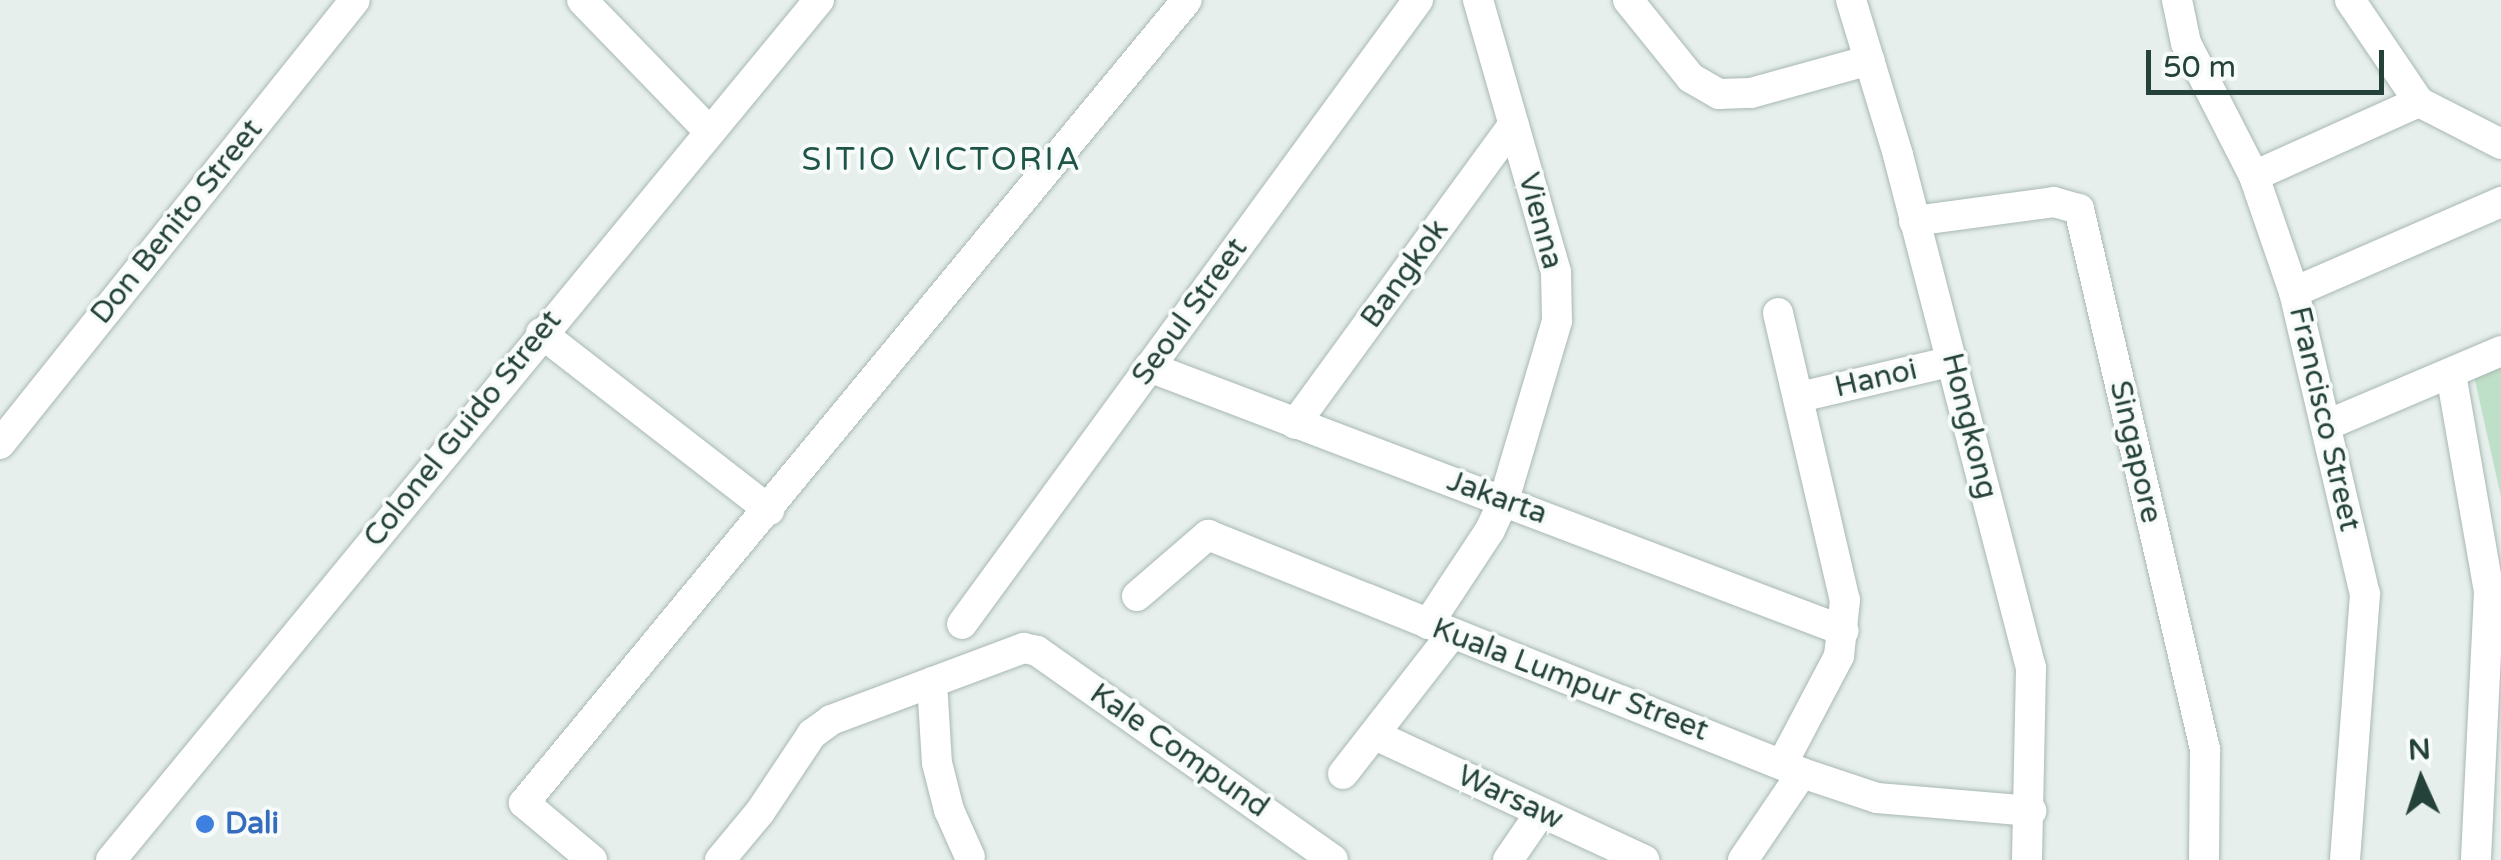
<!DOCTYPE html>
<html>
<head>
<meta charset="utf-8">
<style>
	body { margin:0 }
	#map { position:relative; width:2501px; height:860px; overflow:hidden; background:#e6efeb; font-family:"Varela Round",sans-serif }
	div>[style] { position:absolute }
	.green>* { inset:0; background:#bfe0c8 }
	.roads { filter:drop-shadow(0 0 2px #a8b8b2) drop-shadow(0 0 2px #a8b8b2) }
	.minor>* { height:30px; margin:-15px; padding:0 15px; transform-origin:15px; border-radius:15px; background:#fff }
	.dots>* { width:28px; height:28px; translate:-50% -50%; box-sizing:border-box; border:5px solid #f7fbf9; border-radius:50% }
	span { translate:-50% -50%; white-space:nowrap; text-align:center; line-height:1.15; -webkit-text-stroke:8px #f7fbf9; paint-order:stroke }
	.street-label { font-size:30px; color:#24423a }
	.shop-label { font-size:30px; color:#366cbe; font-weight:700 }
	.left { translate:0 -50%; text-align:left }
	.neighbourhood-label { font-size:32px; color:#1f5548; letter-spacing:2.5px }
	.north { position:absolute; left:2371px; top:730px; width:100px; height:100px; -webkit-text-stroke:8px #f7fbf9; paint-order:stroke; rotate:357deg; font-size:28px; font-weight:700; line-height:40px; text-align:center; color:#24423a }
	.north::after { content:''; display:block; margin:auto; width:35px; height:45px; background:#24423a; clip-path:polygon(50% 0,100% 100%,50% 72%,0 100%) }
	.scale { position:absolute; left:2146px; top:50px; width:238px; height:45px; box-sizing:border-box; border:5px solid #24423a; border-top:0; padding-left:12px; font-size:30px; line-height:35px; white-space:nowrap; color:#24423a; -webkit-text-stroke:8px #f7fbf9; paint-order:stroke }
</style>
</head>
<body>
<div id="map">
	<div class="green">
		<div style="clip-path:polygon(2501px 362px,2501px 497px,2474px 376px)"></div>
	</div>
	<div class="roads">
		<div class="minor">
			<div style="left:582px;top:0;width:181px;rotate:45.9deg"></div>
			<div style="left:1628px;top:0;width:100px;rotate:51.1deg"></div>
			<div style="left:1691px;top:78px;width:32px;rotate:30deg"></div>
			<div style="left:1719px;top:94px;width:32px;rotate:-2deg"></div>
			<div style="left:1751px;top:93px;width:123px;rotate:-15.5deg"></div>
			<div style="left:1851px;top:0;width:162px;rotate:73.1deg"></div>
			<div style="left:1898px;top:155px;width:530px;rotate:75.47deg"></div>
			<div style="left:2031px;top:668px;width:192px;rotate:91.2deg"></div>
			<div style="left:2177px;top:0;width:44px;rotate:78.2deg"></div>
			<div style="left:2186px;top:43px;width:149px;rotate:62.9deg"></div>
			<div style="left:2254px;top:176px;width:123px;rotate:71deg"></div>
			<div style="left:2294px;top:292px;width:310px;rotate:76.8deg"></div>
			<div style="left:2365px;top:594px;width:267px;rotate:94.3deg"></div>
			<div style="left:2350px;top:0;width:123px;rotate:55.9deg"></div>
			<div style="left:2419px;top:102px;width:92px;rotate:27.1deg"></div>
			<div style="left:2254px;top:176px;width:181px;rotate:-24.2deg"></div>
			<div style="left:1914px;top:221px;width:141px;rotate:-7.7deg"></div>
			<div style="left:2054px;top:202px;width:26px;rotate:16deg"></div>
			<div style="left:2079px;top:209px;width:555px;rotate:76.87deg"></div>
			<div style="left:2205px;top:749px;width:111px;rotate:90.5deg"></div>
			<div style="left:2294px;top:292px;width:226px;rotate:-23.5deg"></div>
			<div style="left:1778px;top:313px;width:295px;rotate:76.9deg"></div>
			<div style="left:1845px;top:600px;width:56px;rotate:96.1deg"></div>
			<div style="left:1839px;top:656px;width:122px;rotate:117.8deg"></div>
			<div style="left:541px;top:333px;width:289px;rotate:37.8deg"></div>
			<div style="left:1149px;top:367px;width:743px;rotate:20.8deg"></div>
			<div style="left:2451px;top:374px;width:221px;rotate:80.1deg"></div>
			<div style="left:2489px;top:592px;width:268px;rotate:92.8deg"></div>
			<div style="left:1800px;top:397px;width:157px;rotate:-13.2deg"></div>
			<div style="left:1295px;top:424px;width:371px;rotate:-53.9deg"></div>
			<div style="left:2327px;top:425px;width:189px;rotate:-23deg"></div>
			<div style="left:0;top:444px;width:568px;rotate:-51.36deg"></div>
			<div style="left:1137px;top:596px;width:94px;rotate:-40.7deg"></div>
			<div style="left:1208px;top:535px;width:640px;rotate:21.83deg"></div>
			<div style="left:1802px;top:773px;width:79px;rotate:18.4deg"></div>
			<div style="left:1877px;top:798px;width:155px;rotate:4.8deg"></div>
			<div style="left:962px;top:624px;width:773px;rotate:-53.84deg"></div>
			<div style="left:1428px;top:624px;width:113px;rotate:-56.6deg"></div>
			<div style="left:1490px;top:530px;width:33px;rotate:-65deg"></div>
			<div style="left:1504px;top:500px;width:187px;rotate:-73.5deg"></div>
			<div style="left:1557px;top:321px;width:49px;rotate:-91.2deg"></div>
			<div style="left:1556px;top:272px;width:283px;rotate:-106deg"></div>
			<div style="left:932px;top:682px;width:81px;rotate:86.5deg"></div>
			<div style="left:937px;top:763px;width:49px;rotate:75.7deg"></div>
			<div style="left:949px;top:810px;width:51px;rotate:65.9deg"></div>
			<div style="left:1375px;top:735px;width:297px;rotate:24.9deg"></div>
			<div style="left:1343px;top:774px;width:177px;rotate:-52.1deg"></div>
			<div style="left:111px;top:860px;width:1114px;rotate:-50.54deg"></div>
			<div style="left:592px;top:860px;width:89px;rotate:-140deg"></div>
			<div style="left:524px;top:803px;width:1041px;rotate:-50.46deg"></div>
			<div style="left:720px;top:860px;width:62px;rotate:-50.2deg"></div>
			<div style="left:760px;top:812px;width:94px;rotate:-56.3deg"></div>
			<div style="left:812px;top:734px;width:24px;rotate:-36deg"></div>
			<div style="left:831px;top:720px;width:206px;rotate:-20.5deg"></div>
			<div style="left:1024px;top:648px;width:13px;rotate:13deg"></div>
			<div style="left:1037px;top:651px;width:362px;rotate:35.2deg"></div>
			<div style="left:1508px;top:860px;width:58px;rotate:-55.5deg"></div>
			<div style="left:1743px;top:860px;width:105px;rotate:-55.9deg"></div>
		</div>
	</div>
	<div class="dots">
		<div style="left:205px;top:824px;background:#3f7fe0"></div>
	</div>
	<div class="street-label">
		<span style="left:1540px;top:221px;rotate:75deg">Vienna</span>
		<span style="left:177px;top:222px;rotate:-51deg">Don Benito Street</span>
		<span style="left:1405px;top:274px;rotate:-54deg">Bangkok</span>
		<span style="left:1190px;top:312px;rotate:-54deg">Seoul Street</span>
		<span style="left:1876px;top:379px;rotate:-13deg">Hanoi</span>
		<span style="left:2324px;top:419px;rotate:77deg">Francisco Street</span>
		<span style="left:1969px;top:426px;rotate:76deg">Hongkong</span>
		<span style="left:463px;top:429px;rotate:-51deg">Colonel Guido Street</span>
		<span style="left:2135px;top:452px;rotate:77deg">Singapore</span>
		<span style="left:1497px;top:498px;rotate:20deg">Jakarta</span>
		<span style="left:1570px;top:680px;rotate:21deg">Kuala Lumpur Street</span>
		<span style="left:1179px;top:751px;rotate:35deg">Kale Compund</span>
		<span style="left:1510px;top:798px;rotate:25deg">Warsaw</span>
	</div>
	<div class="shop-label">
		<span class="left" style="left:225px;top:824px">Dali</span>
	</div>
	<div class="neighbourhood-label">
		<span style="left:942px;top:160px">SITIO VICTORIA</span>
	</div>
	<div class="north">N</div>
	<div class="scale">50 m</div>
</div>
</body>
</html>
